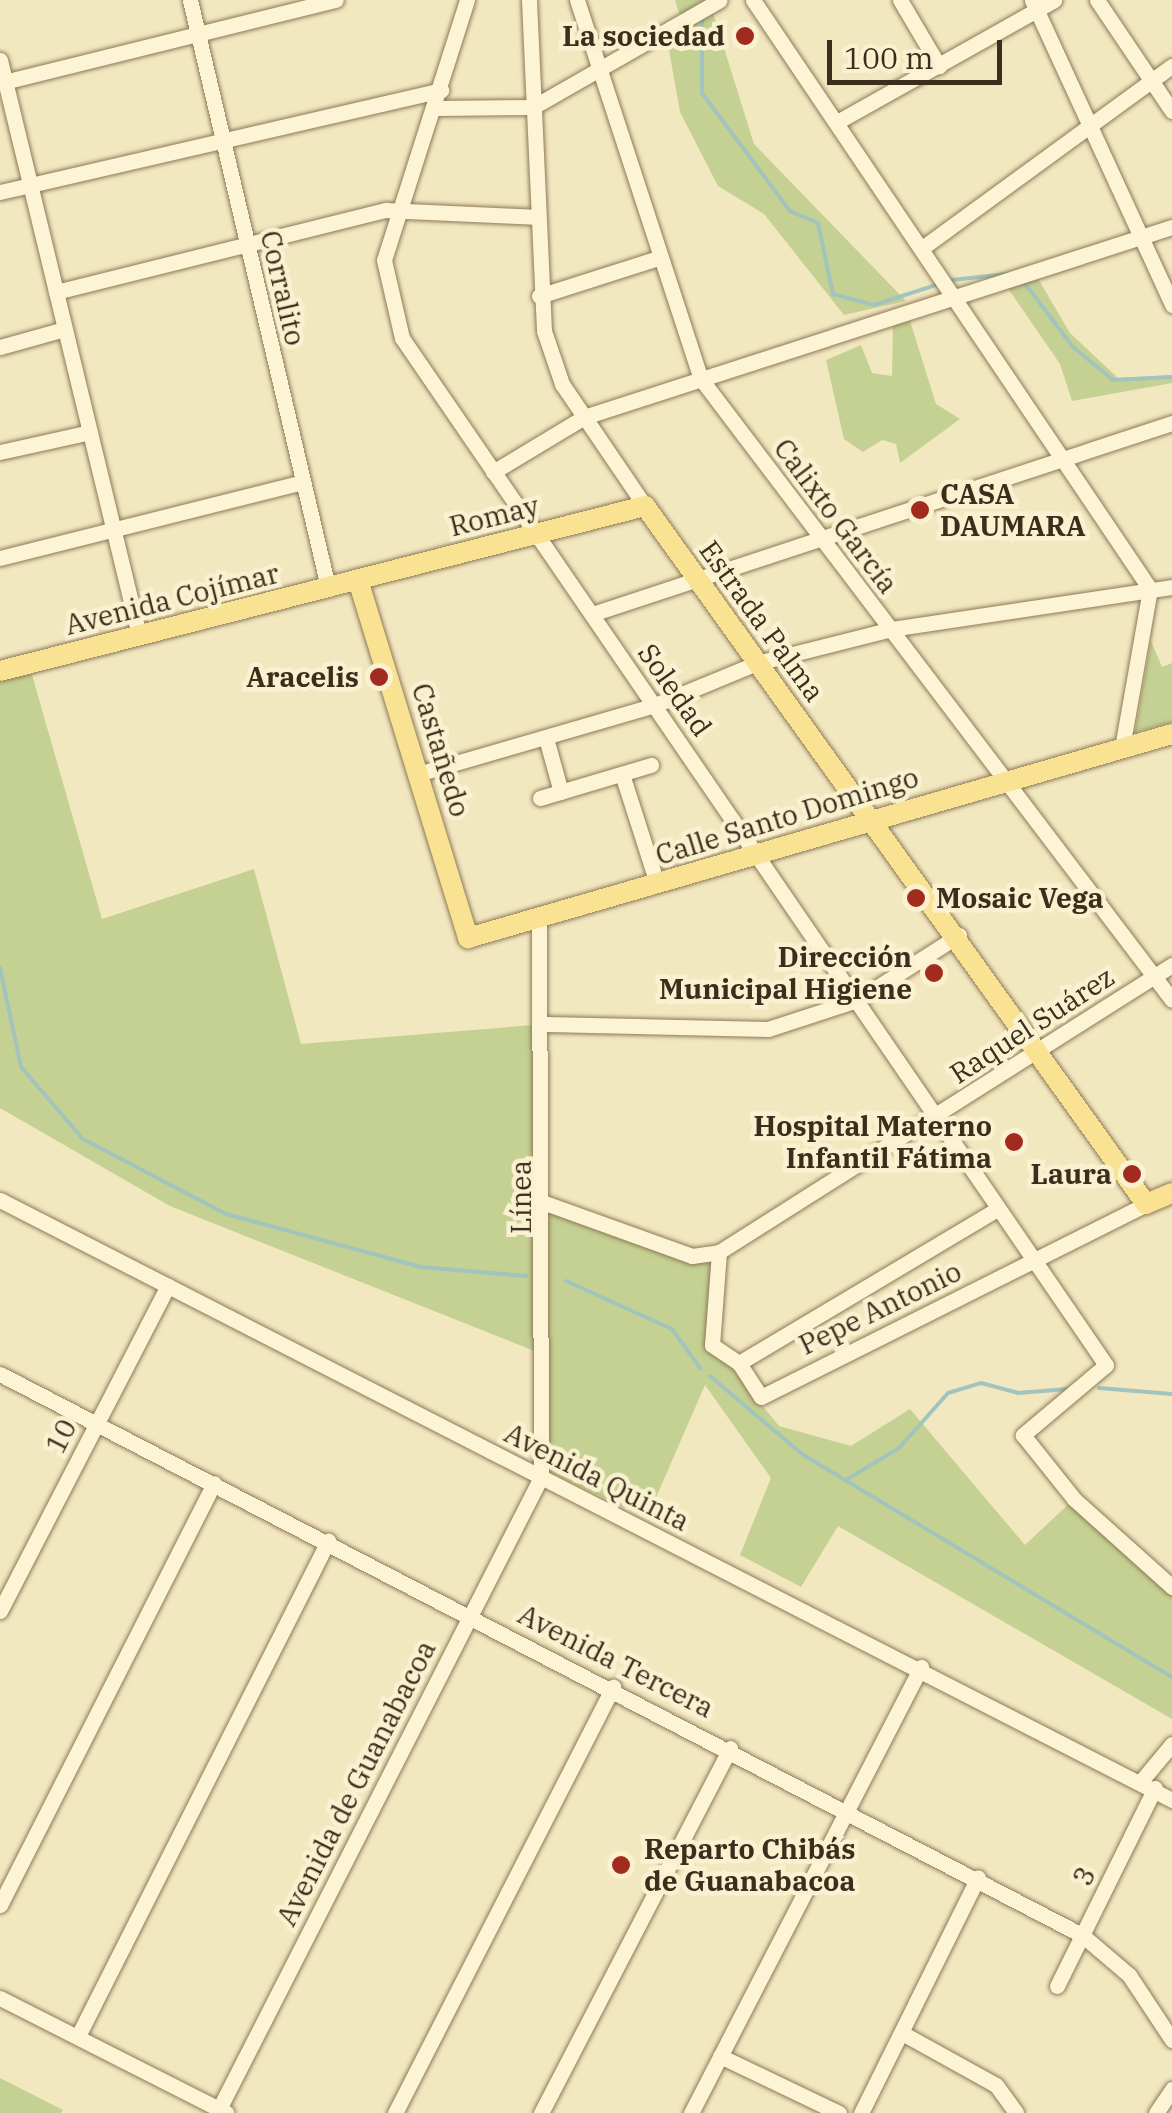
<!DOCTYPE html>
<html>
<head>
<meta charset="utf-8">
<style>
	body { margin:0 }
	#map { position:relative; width:1172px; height:2113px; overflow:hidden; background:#f2e8c0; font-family:"IBM Plex Serif",serif }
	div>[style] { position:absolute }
	.green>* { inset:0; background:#c4d192 }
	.stream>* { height:4px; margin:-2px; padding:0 2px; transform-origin:2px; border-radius:2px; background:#a3c4bd }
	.roads { filter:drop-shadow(0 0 2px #8d7956) drop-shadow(0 0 2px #8d7956) }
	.minor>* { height:15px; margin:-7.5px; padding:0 7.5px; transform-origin:7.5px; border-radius:7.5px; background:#fcf4d4 }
	.major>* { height:20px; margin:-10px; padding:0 10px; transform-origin:10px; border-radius:10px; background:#f9e393 }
	.dots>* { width:28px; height:28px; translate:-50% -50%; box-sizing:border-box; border:5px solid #f9f1d0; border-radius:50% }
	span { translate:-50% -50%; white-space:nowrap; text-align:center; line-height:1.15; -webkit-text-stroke:9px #f9f1d0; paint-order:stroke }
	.poi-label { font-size:28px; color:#3b2e1c; font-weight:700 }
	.right { translate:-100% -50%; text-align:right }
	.left { translate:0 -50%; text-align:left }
	.street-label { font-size:28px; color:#3b2e1c }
	.scale { position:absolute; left:827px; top:40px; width:175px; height:45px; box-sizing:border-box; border:5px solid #3b2e1c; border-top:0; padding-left:12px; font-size:30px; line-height:35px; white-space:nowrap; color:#3b2e1c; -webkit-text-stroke:8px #f9f1d0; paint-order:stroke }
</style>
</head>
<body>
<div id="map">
	<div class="green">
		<div style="clip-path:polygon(675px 0,709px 0,754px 144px,906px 301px,844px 315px,764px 214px,718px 186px,680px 112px,669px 50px,683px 25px)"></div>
		<div style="clip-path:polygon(1037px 277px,1070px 333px,1118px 378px,1172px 375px,1172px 383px,1072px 401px,1060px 364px,1007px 287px)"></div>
		<div style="clip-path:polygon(910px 321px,936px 404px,960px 419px,900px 463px,896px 444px,882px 440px,863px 452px,844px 439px,826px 360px,861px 345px,872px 373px,892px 376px,893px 325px)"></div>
		<div style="clip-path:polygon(1151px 641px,1162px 667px,1172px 663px,1172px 722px,1135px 732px)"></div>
		<div style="clip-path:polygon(30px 668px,102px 919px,254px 869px,301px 1044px,546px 1024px,545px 1203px,691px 1261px,719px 1252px,712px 1344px,779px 1426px,851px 1446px,910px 1409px,1025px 1545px,1074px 1499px,1172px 1587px,1172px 1719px,838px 1526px,801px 1587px,740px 1555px,771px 1478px,705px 1385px,647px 1518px,547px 1471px,547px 1356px,170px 1206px,0 1108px,0 676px)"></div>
		<div style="clip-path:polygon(0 2078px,63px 2110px,61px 2113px,0 2113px)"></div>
	</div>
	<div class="stream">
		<div style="left:702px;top:15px;width:78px;rotate:90deg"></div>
		<div style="left:702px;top:93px;width:147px;rotate:53.3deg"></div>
		<div style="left:790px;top:211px;width:30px;rotate:23deg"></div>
		<div style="left:818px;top:223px;width:73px;rotate:78.1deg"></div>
		<div style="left:833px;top:294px;width:42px;rotate:15deg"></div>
		<div style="left:874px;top:305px;width:68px;rotate:-17.9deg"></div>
		<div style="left:952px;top:280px;width:55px;rotate:-6.2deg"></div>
		<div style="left:1024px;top:282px;width:81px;rotate:53deg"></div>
		<div style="left:1073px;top:347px;width:52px;rotate:39.5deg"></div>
		<div style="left:1113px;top:380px;width:59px;rotate:-2.9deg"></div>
		<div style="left:0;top:968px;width:101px;rotate:78deg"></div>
		<div style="left:21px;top:1067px;width:95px;rotate:49.3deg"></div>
		<div style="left:83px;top:1139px;width:161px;rotate:27.7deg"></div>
		<div style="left:226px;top:1214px;width:202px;rotate:15.2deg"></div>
		<div style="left:421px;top:1267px;width:106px;rotate:4.9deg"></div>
		<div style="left:566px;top:1281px;width:116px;rotate:24.4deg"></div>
		<div style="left:672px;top:1329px;width:49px;rotate:54.1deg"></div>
		<div style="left:710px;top:1376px;width:121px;rotate:40.3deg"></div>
		<div style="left:802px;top:1454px;width:432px;rotate:31.1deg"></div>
		<div style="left:1099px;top:1388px;width:73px;rotate:4.7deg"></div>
		<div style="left:846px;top:1480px;width:62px;rotate:-31.1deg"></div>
		<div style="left:899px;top:1448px;width:74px;rotate:-48.3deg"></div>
		<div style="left:948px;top:1393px;width:34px;rotate:-17deg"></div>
		<div style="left:981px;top:1383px;width:38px;rotate:15deg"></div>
		<div style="left:1018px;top:1393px;width:49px;rotate:-4.7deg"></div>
	</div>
	<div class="roads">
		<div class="minor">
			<div style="left:190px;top:0;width:603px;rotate:76.77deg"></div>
			<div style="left:467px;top:0;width:273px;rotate:107.7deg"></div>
			<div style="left:384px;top:260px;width:80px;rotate:77deg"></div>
			<div style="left:402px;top:338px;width:1245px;rotate:55.57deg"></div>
			<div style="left:1106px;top:1365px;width:109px;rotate:139.9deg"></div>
			<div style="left:1023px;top:1435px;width:82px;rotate:51.4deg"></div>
			<div style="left:1074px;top:1499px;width:132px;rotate:41.9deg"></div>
			<div style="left:529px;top:0;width:331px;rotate:87.4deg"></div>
			<div style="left:544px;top:331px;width:56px;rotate:71.2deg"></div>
			<div style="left:562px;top:384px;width:148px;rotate:55.8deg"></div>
			<div style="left:577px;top:0;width:399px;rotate:71.9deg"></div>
			<div style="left:701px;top:379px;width:779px;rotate:52.82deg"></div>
			<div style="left:753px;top:0;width:710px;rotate:56.02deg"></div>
			<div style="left:1150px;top:589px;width:160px;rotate:100deg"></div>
			<div style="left:900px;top:0;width:77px;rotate:59.4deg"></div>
			<div style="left:1032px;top:0;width:336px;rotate:65.3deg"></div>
			<div style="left:1097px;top:0;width:134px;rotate:56deg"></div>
			<div style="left:0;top:60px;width:592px;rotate:76.41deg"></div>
			<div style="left:0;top:83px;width:346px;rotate:-13.9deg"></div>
			<div style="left:437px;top:108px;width:96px;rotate:-0.6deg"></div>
			<div style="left:533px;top:107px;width:215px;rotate:-29.8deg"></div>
			<div style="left:837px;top:122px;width:249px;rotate:-29.3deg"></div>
			<div style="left:0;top:192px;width:453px;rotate:-13deg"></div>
			<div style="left:922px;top:248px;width:309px;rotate:-36.1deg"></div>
			<div style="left:56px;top:292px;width:340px;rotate:-14deg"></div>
			<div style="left:386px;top:210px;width:152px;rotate:2.6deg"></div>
			<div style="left:539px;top:296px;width:128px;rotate:-17.7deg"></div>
			<div style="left:0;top:347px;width:67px;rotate:-15.5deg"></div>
			<div style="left:0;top:452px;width:92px;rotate:-12.5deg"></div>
			<div style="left:493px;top:472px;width:106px;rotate:-31.1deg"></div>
			<div style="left:584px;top:417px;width:618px;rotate:-17.91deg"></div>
			<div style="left:0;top:558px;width:312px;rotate:-14.1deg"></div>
			<div style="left:592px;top:614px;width:611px;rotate:-18.23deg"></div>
			<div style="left:546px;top:738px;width:56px;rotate:74.5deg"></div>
			<div style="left:421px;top:773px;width:244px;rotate:-16.2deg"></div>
			<div style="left:655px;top:705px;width:110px;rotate:-22.4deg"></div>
			<div style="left:757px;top:663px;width:138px;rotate:-14.2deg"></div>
			<div style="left:891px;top:629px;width:284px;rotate:-8.5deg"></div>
			<div style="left:622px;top:774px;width:115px;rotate:72.3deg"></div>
			<div style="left:540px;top:798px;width:116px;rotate:-16.6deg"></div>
			<div style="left:546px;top:1024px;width:222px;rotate:1.3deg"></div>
			<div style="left:768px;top:1029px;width:94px;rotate:-18deg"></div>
			<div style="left:857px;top:1000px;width:121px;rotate:-32.5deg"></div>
			<div style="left:0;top:1200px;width:1317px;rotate:27.11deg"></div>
			<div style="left:545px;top:1203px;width:156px;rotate:19.8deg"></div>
			<div style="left:692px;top:1256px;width:27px;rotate:-8deg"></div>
			<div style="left:719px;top:1252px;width:536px;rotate:-32.36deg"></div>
			<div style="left:719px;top:1252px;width:93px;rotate:94.3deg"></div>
			<div style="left:712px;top:1345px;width:32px;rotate:34deg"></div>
			<div style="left:739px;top:1363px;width:40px;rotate:57.1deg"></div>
			<div style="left:761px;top:1397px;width:431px;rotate:-26.6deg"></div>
			<div style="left:739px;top:1363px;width:300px;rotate:-30.8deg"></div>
			<div style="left:0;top:1374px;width:1219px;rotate:27.41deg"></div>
			<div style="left:1082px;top:1935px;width:62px;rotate:40.4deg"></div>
			<div style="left:1129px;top:1975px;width:78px;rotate:56.5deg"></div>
			<div style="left:0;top:1611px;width:366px;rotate:-62.7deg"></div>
			<div style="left:1142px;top:1780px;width:47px;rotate:-50.2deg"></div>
			<div style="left:0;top:1905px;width:473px;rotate:-63.1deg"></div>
			<div style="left:1057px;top:1986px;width:221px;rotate:-63.7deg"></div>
			<div style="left:0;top:1998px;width:254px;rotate:26.9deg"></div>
			<div style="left:902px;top:2033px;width:107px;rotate:29deg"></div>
			<div style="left:996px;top:2085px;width:34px;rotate:54deg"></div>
			<div style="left:78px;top:2036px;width:555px;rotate:-63.2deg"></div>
			<div style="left:720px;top:2056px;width:132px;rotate:25.6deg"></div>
			<div style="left:217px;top:2113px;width:714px;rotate:-63deg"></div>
			<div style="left:541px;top:1477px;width:559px;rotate:-90.2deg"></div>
			<div style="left:395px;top:2113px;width:479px;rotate:-62.9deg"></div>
			<div style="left:541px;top:2113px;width:411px;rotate:-62.6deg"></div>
			<div style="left:691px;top:2113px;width:502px;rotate:-62.72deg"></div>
			<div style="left:861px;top:2113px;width:263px;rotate:-63.6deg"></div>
			<div style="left:1156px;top:2113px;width:29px;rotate:-56deg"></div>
		</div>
		<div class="major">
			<div style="left:358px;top:580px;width:375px;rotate:72.9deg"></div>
			<div style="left:468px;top:938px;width:733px;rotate:-16.16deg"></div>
			<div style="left:0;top:671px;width:666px;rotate:-14.35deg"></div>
			<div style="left:645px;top:506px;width:859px;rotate:54.33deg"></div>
			<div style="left:1146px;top:1204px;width:28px;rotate:-23deg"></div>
		</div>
	</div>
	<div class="dots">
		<div style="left:745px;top:36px;background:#a22b20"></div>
		<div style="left:920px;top:510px;background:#a22b20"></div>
		<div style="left:379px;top:677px;background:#a22b20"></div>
		<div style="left:916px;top:898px;background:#a22b20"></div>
		<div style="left:934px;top:973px;background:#a22b20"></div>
		<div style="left:1014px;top:1142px;background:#a22b20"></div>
		<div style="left:1132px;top:1174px;background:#a22b20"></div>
		<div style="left:621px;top:1865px;background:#a22b20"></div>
	</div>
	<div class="poi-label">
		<span class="right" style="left:725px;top:36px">La sociedad</span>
		<span class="left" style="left:940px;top:510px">CASA<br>DAUMARA</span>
		<span class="right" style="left:359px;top:677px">Aracelis</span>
		<span class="left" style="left:936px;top:898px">Mosaic Vega</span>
		<span class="right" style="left:912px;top:973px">Dirección<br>Municipal Higiene</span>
		<span class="right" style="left:992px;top:1142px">Hospital Materno<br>Infantil Fátima</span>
		<span class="right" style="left:1112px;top:1174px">Laura</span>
		<span class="left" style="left:644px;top:1865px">Reparto Chibás<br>de Guanabacoa</span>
	</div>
	<div class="street-label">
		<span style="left:283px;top:288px;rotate:77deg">Corralito</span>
		<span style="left:494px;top:516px;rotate:-14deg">Romay</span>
		<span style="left:836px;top:516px;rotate:53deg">Calixto García</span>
		<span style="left:172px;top:599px;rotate:-14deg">Avenida Cojímar</span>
		<span style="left:762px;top:621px;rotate:54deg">Estrada Palma</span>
		<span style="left:675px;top:690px;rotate:55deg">Soledad</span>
		<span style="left:441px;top:750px;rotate:73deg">Castañedo</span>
		<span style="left:787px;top:816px;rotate:-17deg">Calle Santo Domingo</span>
		<span style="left:1032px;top:1025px;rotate:-33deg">Raquel Suárez</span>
		<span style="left:521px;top:1197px;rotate:-90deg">Línea</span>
		<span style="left:880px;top:1308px;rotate:-26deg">Pepe Antonio</span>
		<span style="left:61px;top:1436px;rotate:-63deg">10</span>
		<span style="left:597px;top:1477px;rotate:27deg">Avenida Quinta</span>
		<span style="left:616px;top:1661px;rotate:27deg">Avenida Tercera</span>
		<span style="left:356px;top:1783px;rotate:-63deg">Avenida de Guanabacoa</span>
		<span style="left:1084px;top:1876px;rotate:-63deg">3</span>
	</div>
	<div class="scale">100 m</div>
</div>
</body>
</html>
